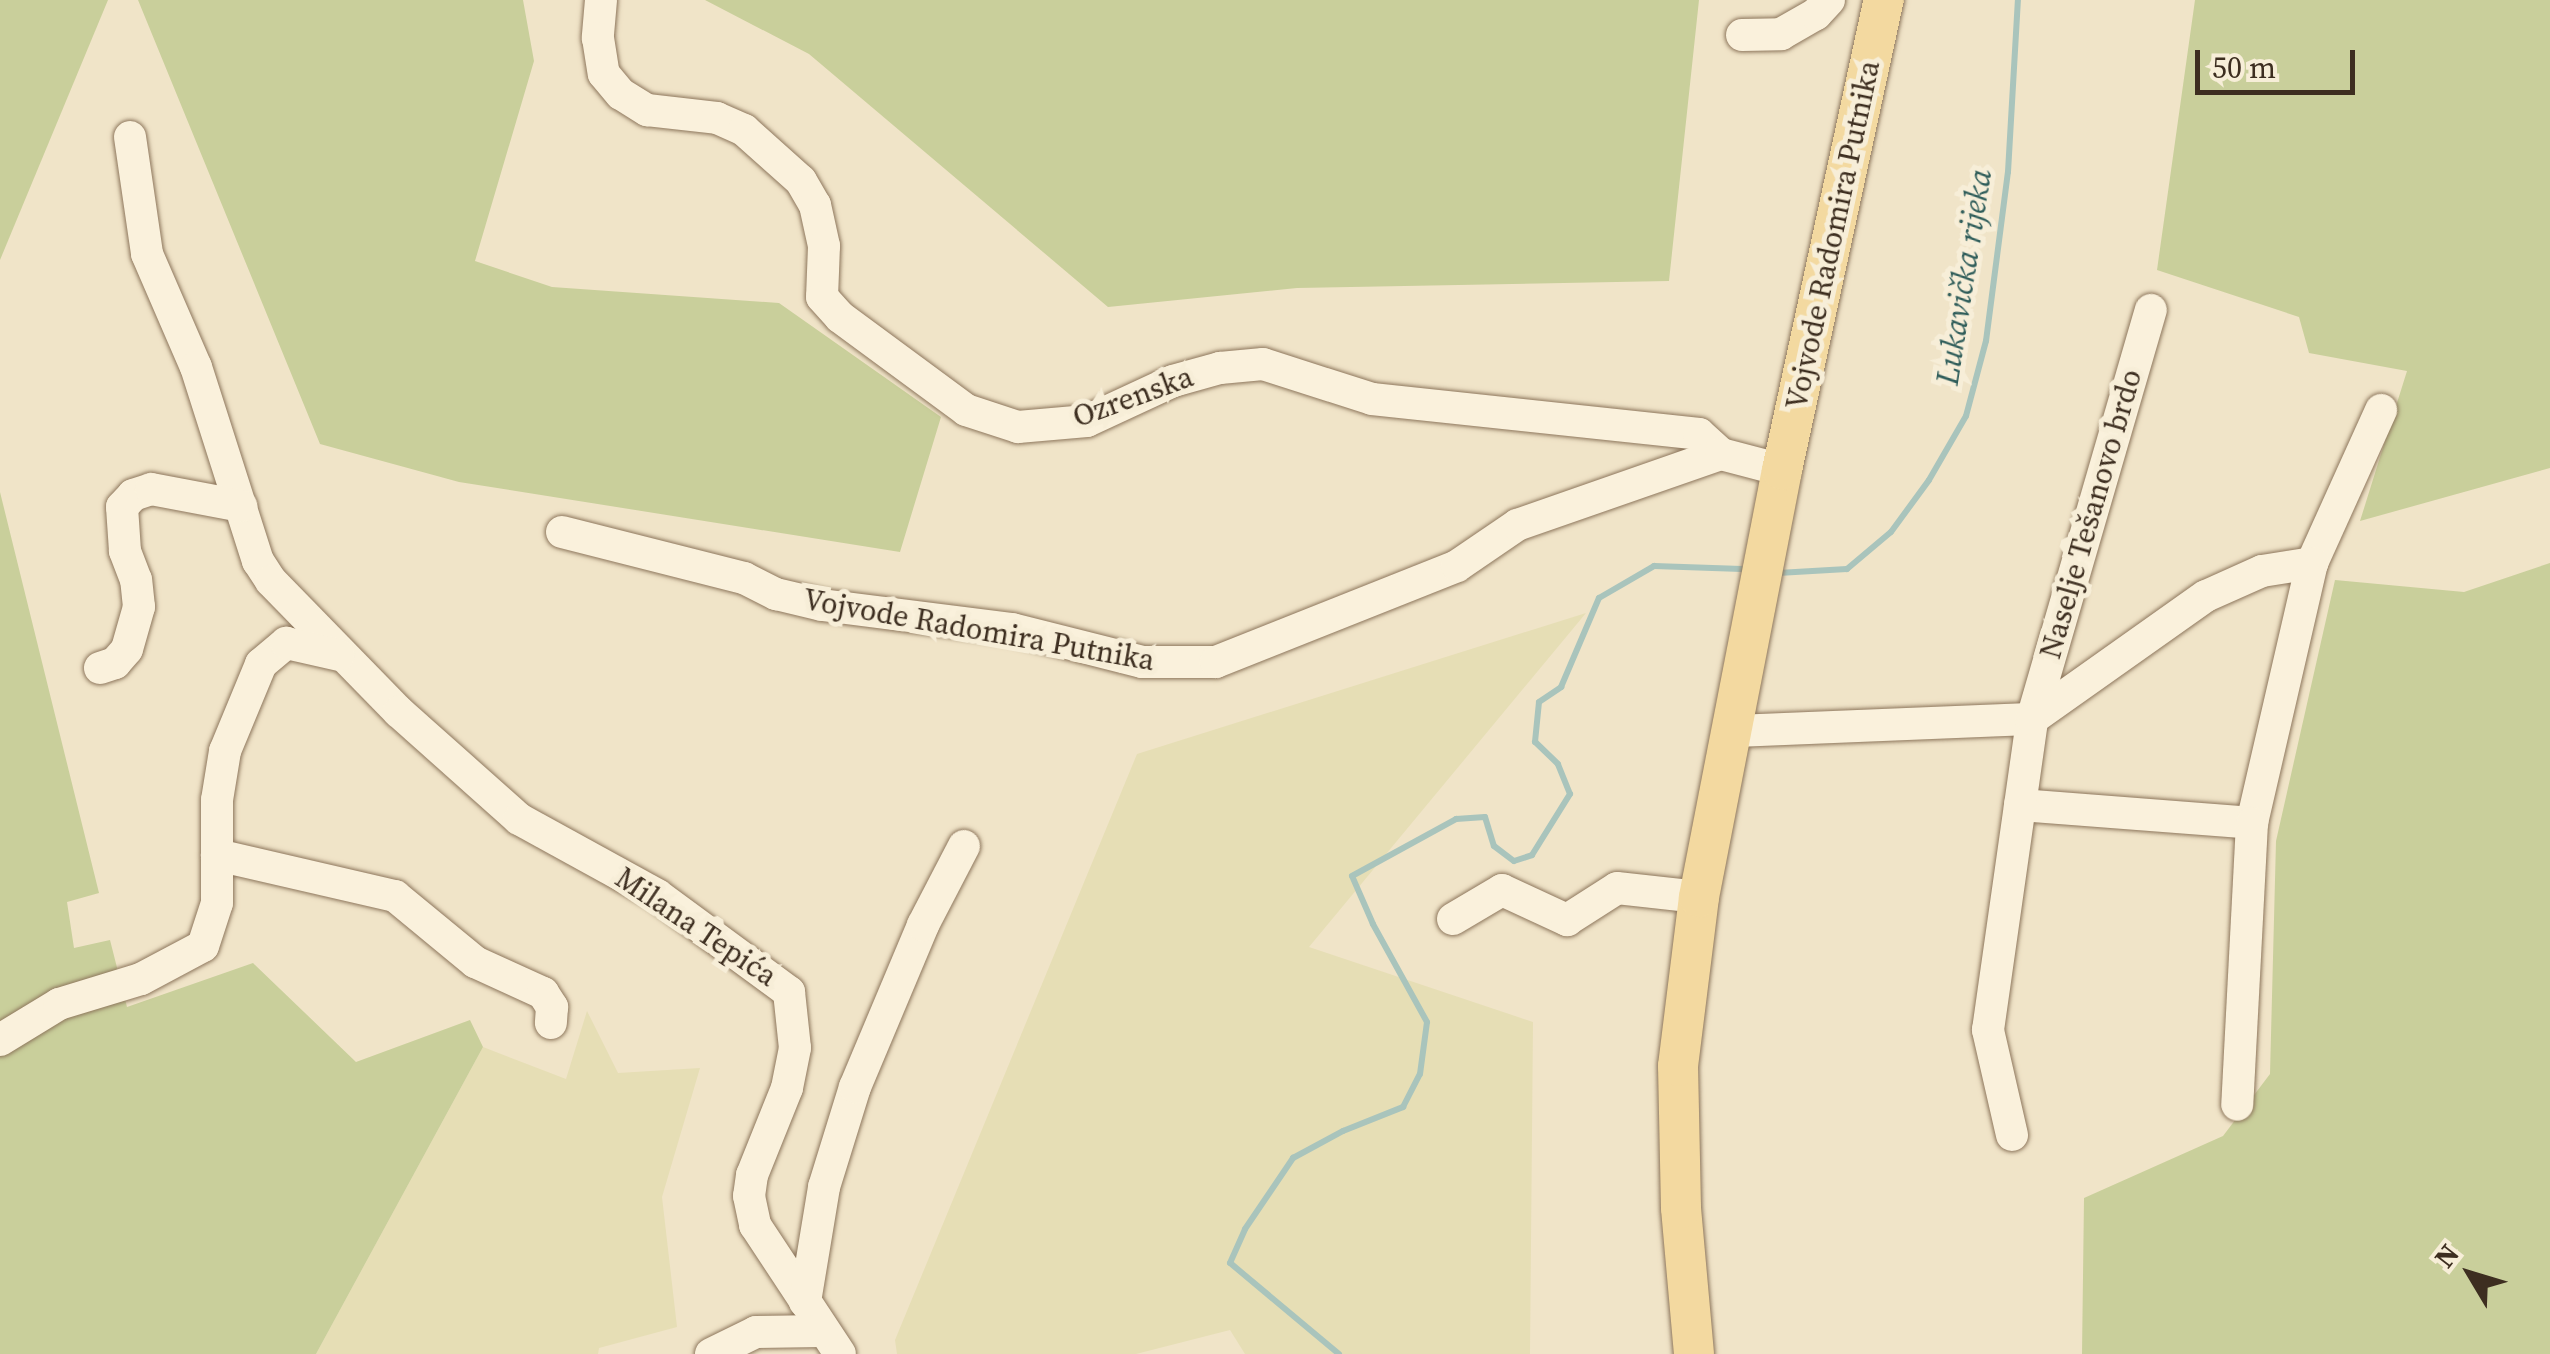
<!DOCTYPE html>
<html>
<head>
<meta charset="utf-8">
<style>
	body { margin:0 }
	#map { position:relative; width:2550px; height:1354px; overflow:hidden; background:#f0e4c8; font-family:"Source Serif 4",serif }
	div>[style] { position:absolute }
	.farmland>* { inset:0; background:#e6deb5 }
	.green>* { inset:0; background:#c9cf9b }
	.stream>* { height:6px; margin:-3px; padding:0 3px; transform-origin:3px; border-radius:3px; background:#a9c4bc }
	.roads { filter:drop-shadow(0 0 2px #8d765c) drop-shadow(0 0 2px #8d765c) }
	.minor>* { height:32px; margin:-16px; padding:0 16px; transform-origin:16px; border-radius:16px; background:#faf1dc }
	.major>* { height:40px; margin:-20px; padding:0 20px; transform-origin:20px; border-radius:20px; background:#f3d9a0 }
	span { translate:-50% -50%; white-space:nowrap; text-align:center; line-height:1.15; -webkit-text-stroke:10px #f7eed8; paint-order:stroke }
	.street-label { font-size:30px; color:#3d2e20 }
	.water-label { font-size:32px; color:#2f5d5a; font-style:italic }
	.north { position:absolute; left:2420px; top:1224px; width:100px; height:100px; -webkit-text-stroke:8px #f7eed8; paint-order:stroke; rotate:308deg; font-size:28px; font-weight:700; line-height:40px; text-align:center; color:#3d2e20 }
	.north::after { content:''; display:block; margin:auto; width:35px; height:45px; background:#3d2e20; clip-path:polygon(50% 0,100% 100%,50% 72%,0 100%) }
	.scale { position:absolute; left:2195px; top:50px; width:160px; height:45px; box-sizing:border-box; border:5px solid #3d2e20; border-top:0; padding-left:12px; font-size:30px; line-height:35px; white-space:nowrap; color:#3d2e20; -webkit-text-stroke:8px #f7eed8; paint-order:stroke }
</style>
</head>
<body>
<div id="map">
	<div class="farmland">
		<div style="clip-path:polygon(1586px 613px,1309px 947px,1533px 1022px,1530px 1354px,1245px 1354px,1230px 1330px,1136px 1354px,897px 1354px,895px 1340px,1137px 754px)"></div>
		<div style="clip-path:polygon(587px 1011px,618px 1073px,700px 1068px,662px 1197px,677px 1327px,599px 1348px,598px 1354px,316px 1354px,483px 1047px,566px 1079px)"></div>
	</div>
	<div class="green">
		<div style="clip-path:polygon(0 0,108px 0,0 260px)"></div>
		<div style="clip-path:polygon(138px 0,523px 0,534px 61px,475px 261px,552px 287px,779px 303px,941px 417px,900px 552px,459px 482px,320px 444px)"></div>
		<div style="clip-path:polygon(705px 0,1699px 0,1669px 281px,1297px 288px,1108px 307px,809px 54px)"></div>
		<div style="clip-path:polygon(2195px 0,2550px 0,2550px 468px,2360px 521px,2407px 371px,2309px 353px,2299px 317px,2157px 270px)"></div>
		<div style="clip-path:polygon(0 492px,99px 893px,67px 902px,74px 948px,110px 940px,127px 1007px,253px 963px,356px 1062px,470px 1020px,483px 1047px,316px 1354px,0 1354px)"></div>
		<div style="clip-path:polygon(2550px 563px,2550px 1354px,2082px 1354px,2084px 1198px,2223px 1136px,2270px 1074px,2276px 841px,2335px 580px,2464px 592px)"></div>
	</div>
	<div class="stream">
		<div style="left:1778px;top:573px;width:69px;rotate:-3.3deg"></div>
		<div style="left:1847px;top:569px;width:57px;rotate:-40.1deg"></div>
		<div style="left:1891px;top:532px;width:64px;rotate:-53.8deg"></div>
		<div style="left:1929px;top:480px;width:74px;rotate:-60deg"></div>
		<div style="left:1966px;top:416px;width:78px;rotate:-75.1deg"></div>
		<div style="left:1986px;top:341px;width:170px;rotate:-82.6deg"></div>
		<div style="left:2008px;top:172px;width:172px;rotate:-86.7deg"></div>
		<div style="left:1339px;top:1354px;width:142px;rotate:-140.1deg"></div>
		<div style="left:1230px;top:1263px;width:37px;rotate:-66deg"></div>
		<div style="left:1245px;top:1229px;width:86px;rotate:-55.9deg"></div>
		<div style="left:1293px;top:1158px;width:57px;rotate:-28.4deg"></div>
		<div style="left:1343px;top:1131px;width:65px;rotate:-21.8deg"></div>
		<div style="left:1403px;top:1107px;width:37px;rotate:-63deg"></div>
		<div style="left:1420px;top:1074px;width:52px;rotate:-82.3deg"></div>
		<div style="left:1427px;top:1022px;width:112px;rotate:-118.9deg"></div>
		<div style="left:1373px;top:924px;width:52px;rotate:-113.6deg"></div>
		<div style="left:1352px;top:876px;width:119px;rotate:-28.7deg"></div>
		<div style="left:1456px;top:819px;width:29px;rotate:-4deg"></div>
		<div style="left:1485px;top:817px;width:30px;rotate:73deg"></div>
		<div style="left:1494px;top:846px;width:25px;rotate:37deg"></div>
		<div style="left:1514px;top:861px;width:19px;rotate:-18deg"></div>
		<div style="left:1532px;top:855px;width:72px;rotate:-58.1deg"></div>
		<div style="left:1570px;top:794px;width:32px;rotate:-112deg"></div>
		<div style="left:1558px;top:764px;width:32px;rotate:-136deg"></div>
		<div style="left:1535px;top:742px;width:40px;rotate:-84.3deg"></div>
		<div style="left:1539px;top:702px;width:27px;rotate:-34deg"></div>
		<div style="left:1561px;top:687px;width:97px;rotate:-66.9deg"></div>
		<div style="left:1599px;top:598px;width:64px;rotate:-30.2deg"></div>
		<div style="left:1654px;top:566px;width:88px;rotate:2deg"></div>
	</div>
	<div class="roads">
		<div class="minor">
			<div style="left:601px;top:0;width:38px;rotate:95deg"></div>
			<div style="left:598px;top:38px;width:36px;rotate:81deg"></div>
			<div style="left:604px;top:74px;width:26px;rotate:50deg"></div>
			<div style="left:621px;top:94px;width:31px;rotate:32deg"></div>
			<div style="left:647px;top:110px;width:70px;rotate:6.5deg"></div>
			<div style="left:717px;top:118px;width:30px;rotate:24deg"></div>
			<div style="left:744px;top:130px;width:76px;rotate:41.8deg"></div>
			<div style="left:801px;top:181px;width:28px;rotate:60deg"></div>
			<div style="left:815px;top:205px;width:42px;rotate:77.6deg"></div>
			<div style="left:824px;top:246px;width:51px;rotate:92.2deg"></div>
			<div style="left:822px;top:297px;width:27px;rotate:48deg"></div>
			<div style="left:840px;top:317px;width:157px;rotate:36.4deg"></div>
			<div style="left:966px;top:410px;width:55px;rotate:18.1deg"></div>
			<div style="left:1018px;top:427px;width:69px;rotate:-5deg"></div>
			<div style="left:1087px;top:421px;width:95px;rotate:-24.9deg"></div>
			<div style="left:1173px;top:381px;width:49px;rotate:-15.5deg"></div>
			<div style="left:1220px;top:368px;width:43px;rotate:-5.3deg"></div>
			<div style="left:1263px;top:364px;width:114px;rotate:17.8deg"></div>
			<div style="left:1372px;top:399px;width:329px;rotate:6.1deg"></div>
			<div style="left:1699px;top:434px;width:30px;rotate:42deg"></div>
			<div style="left:1742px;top:35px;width:39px;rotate:-1deg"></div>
			<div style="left:1781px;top:34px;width:40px;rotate:-29.7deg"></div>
			<div style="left:1816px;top:14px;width:19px;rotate:-47deg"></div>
			<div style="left:130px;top:137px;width:118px;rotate:81.7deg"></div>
			<div style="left:147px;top:254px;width:123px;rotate:66.6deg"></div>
			<div style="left:196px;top:367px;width:204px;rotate:72.3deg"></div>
			<div style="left:258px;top:561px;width:24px;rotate:57deg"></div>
			<div style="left:271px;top:581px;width:183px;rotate:45.7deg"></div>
			<div style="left:399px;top:712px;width:161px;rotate:41.7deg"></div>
			<div style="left:519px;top:819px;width:158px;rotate:28.8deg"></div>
			<div style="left:657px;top:895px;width:164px;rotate:36.3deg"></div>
			<div style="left:789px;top:992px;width:56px;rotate:83.9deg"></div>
			<div style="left:795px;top:1048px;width:41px;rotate:101.3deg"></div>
			<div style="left:787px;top:1088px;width:94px;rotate:111.9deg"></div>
			<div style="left:752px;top:1175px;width:21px;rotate:98deg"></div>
			<div style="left:749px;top:1196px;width:30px;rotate:78deg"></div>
			<div style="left:755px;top:1225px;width:154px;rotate:56.6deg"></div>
			<div style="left:562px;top:532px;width:188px;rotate:14.2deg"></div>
			<div style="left:744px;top:578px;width:36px;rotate:27deg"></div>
			<div style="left:776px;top:594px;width:47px;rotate:13.4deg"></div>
			<div style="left:822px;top:605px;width:192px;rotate:7.2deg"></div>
			<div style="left:1012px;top:629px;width:134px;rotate:14.2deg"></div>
			<div style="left:1142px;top:662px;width:74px"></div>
			<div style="left:1216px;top:662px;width:259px;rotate:-21.7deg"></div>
			<div style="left:1457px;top:566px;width:73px;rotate:-34.3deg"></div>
			<div style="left:1517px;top:525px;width:216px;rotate:-19.2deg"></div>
			<div style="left:1721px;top:454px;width:63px;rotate:14.7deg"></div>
			<div style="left:2312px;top:563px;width:168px;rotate:-65.7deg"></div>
			<div style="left:100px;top:668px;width:16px;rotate:-18deg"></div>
			<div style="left:115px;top:663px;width:18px;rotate:-49deg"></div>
			<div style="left:127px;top:649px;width:44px;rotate:-74.1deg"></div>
			<div style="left:139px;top:607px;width:27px;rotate:-96deg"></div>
			<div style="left:136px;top:580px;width:31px;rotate:-111deg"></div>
			<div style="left:125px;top:551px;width:44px;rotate:-93.9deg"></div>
			<div style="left:122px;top:507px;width:16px;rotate:-47deg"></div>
			<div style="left:133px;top:495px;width:19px;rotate:-18deg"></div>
			<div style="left:151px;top:489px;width:92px;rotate:10.7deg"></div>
			<div style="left:1733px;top:731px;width:299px;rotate:-2.3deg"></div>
			<div style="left:2032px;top:719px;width:426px;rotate:-73.8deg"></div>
			<div style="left:2020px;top:805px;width:233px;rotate:4.4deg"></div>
			<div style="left:217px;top:855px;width:183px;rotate:13deg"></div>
			<div style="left:395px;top:896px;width:104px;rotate:39.5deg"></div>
			<div style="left:475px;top:962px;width:75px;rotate:24.5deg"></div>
			<div style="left:543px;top:993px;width:17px;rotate:57deg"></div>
			<div style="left:552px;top:1007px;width:16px;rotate:94deg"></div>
			<div style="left:1453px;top:919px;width:57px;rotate:-30.6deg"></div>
			<div style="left:1502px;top:890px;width:72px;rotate:24.8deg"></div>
			<div style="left:1567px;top:920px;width:59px;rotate:-32.6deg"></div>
			<div style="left:1617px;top:888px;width:82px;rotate:6.3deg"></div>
			<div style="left:0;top:1040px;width:69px;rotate:-31.4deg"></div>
			<div style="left:59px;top:1004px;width:86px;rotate:-17deg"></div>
			<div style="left:141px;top:979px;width:70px;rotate:-28deg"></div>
			<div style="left:203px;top:946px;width:45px;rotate:-72deg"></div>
			<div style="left:217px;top:903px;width:103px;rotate:-90deg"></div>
			<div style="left:217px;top:800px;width:50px;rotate:-80.7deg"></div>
			<div style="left:225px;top:751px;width:94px;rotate:-67.5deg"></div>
			<div style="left:261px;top:664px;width:33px;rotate:-40deg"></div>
			<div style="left:286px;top:643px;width:54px;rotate:12.8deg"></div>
			<div style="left:2012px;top:1135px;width:108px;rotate:-102.9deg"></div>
			<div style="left:1988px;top:1030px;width:314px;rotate:-81.9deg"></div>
			<div style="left:2032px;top:719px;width:213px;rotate:-35.3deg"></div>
			<div style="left:2206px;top:596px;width:61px;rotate:-24.1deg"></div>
			<div style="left:2262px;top:571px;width:51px;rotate:-9.1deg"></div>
			<div style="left:2312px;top:563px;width:267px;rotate:103deg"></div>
			<div style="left:2252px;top:823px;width:282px;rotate:93deg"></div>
			<div style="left:805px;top:1302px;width:117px;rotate:-80.6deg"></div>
			<div style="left:824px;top:1187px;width:105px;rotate:-72.8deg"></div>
			<div style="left:855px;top:1087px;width:176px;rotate:-67.2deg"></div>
			<div style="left:923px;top:925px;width:89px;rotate:-62.6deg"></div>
			<div style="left:711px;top:1354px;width:50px;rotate:-26.1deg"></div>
			<div style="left:756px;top:1332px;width:66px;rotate:-0.9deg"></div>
		</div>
		<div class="major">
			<div style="left:1694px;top:1354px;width:147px;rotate:-95.1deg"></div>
			<div style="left:1681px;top:1208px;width:142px;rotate:-91.2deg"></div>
			<div style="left:1678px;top:1066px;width:170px;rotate:-82.9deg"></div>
			<div style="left:1699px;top:897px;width:435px;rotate:-79deg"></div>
			<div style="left:1782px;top:470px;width:481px;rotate:-77.8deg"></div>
		</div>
	</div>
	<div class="street-label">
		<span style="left:1833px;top:235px;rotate:-78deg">Vojvode Radomira Putnika</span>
		<span style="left:1133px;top:397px;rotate:-20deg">Ozrenska</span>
		<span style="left:2091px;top:514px;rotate:-74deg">Naselje Tešanovo brdo</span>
		<span style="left:979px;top:630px;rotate:10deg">Vojvode Radomira Putnika</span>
		<span style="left:696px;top:927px;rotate:34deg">Milana Tepića</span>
	</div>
	<div class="water-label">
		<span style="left:1964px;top:277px;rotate:-81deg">Lukavička rijeka</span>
	</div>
	<div class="north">N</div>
	<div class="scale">50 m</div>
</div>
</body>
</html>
